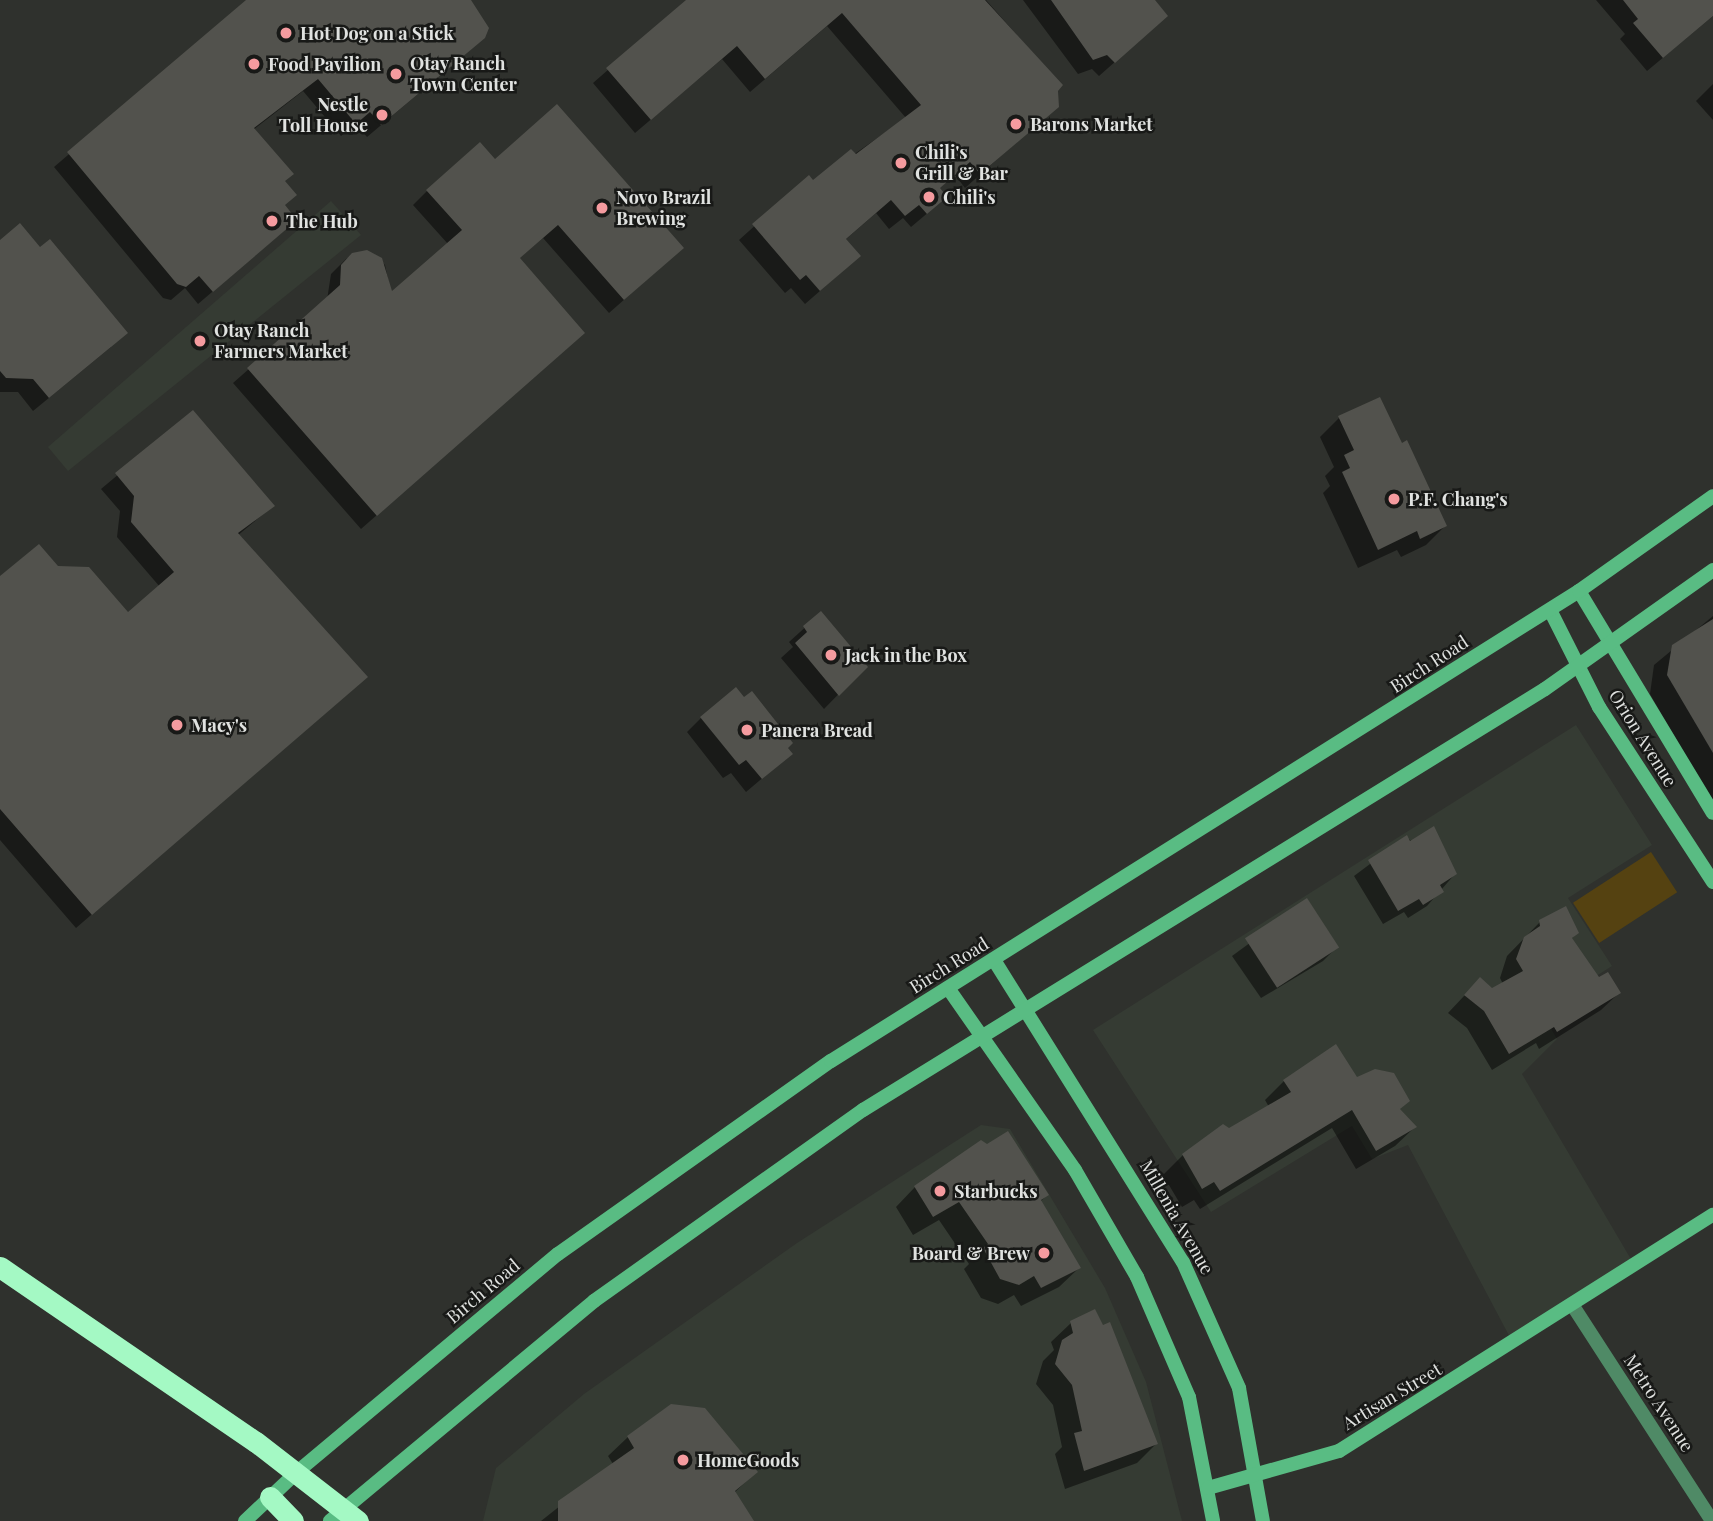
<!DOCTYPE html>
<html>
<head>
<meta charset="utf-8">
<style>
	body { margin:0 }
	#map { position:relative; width:1713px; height:1521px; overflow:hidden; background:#2f312d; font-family:"Playfair Display",serif }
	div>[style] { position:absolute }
	.built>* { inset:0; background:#353b33 }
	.green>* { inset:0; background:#554211; transform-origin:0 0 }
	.shadow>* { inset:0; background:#0007 }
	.building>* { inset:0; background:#52524d; transform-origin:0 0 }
	.street>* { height:14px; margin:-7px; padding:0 7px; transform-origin:7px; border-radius:7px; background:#4f8a66 }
	.secondary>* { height:14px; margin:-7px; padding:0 7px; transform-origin:7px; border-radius:7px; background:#59bc83 }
	.highway>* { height:21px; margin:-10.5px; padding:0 10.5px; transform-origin:10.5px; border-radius:10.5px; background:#a4f9c4 }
	.dots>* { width:19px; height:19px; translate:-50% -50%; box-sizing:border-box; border:4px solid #181917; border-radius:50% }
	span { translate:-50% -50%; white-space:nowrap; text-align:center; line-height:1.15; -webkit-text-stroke:5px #181917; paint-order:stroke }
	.poi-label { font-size:18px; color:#e0e2e0; font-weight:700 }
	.left { translate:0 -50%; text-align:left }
	.right { translate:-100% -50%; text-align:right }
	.street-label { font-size:18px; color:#e0e2e0 }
</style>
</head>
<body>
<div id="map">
	<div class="built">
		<div style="clip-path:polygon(331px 201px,361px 235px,68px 471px,48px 447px)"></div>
		<div style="clip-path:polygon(1576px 725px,1652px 845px,1568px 898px,1612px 966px,1541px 1011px,1557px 1039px,1522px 1074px,1635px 1266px,1513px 1343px,1408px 1145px,1372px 1159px,1352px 1126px,1211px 1212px,1093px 1030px)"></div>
		<div style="clip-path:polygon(981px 1125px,1010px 1129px,1105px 1288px,1146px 1382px,1182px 1521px,483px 1521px,496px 1468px,584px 1394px,797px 1243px)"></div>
	</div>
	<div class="green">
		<div style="left:1651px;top:852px;width:48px;height:93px;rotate:57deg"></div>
	</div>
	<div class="shadow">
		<div style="clip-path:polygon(249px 0,469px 0,487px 28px,469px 51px,367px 137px,356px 124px,341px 136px,303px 91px,253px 130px,283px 206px,281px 233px,198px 304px,185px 288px,171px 300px,163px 298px,54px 167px)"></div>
		<div style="clip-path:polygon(688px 0,986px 0,1061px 85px,1056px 90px,1057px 106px,965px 188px,955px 175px,938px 189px,930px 211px,911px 227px,903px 218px,889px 229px,876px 213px,845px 240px,844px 270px,805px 304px,791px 288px,785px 293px,739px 240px,808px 178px,813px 183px,906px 118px,827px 26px,750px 92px,722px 59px,635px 133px,593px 83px)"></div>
		<div style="clip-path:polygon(1023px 0,1153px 0,1151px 30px,1099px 76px,1092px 69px,1078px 74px)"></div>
		<div style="clip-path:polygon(1596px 0,1713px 0,1713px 16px,1647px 71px,1620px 39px,1625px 34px)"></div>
		<div style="clip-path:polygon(1713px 84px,1713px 120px,1696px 101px)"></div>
		<div style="clip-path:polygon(494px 162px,667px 262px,609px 313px,543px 238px,518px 259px,568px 347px,361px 529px,233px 383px,327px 300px,331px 274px,346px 259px,359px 252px,374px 254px,385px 265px,391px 294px,448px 244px,413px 205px,427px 191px)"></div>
		<div style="clip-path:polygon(0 243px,111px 347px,33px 411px,18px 392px,0 392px)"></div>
		<div style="clip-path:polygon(193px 412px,273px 506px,237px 536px,351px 691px,76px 928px,0 840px,0 579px,57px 567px,128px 615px,160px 587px,117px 537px,120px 511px,101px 489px)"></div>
		<div style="clip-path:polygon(1339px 418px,1445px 526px,1426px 545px,1401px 557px,1397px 550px,1358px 568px,1323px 493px,1330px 486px,1325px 476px,1334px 467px,1320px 437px)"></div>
		<div style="clip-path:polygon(821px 613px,865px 667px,824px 709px,781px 658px,793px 647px,789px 642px)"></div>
		<div style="clip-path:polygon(1713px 616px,1713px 803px,1650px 694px,1654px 665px)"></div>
		<div style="clip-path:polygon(701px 718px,786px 748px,791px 754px,746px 792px,731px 773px,723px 778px,687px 732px)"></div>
		<div style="clip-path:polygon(1406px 837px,1455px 874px,1427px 906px,1408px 918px,1404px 912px,1383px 924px,1354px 876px)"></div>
		<div style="clip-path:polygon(1307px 901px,1337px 947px,1323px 961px,1261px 998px,1232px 956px)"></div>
		<div style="clip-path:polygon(1540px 922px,1577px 933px,1571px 939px,1599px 980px,1619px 993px,1601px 1010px,1539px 1049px,1536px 1043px,1492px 1070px,1467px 1028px,1448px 1013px,1480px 979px,1492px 990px,1503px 984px,1500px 978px,1507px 956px)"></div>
		<div style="clip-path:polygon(1356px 1080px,1415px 1127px,1395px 1146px,1356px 1169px,1332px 1128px,1200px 1209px,1194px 1200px,1182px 1207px,1163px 1175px,1183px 1155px,1269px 1107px,1265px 1100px,1284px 1081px)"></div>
		<div style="clip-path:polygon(915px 1187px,1047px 1195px,1040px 1202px,1079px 1268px,1059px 1287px,1021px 1306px,1014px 1295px,998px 1304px,981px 1298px,964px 1269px,969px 1264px,939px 1220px,913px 1235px,896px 1207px)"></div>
		<div style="clip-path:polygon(1071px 1323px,1156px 1444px,1137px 1463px,1065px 1489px,1055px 1454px,1062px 1447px,1053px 1405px,1036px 1384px,1043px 1361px,1054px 1350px,1051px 1342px)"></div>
		<div style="clip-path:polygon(628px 1437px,756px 1472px,734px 1493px,752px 1521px,541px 1521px,613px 1464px,608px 1456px)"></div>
	</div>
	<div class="building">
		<div style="clip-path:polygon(246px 0,471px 0,489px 28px,485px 38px,381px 125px,370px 112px,356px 124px,318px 79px,254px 128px,294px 174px,285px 181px,297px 195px,285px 205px,297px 220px,213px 292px,199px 276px,186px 287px,177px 284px,67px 152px)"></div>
		<div style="clip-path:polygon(686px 0,985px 0,1063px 85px,1058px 91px,1059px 107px,980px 174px,970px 162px,940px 188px,947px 197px,927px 214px,919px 205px,905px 216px,891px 200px,846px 239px,861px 256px,820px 291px,806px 275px,800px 280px,752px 224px,809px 175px,813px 180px,851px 149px,856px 154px,921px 105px,842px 13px,765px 79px,737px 46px,651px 120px,606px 68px)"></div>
		<div style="clip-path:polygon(1051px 0,1155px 0,1168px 16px,1115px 63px,1107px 55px,1093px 60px)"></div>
		<div style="clip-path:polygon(1623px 0,1713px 0,1713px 16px,1663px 58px,1633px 23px,1638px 19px)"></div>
		<div style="clip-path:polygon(557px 104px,684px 248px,624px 300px,558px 225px,520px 258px,585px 333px,377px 516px,247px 368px,340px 285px,341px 265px,352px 253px,367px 250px,382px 258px,392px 291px,462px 230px,426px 190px,480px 142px,495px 159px)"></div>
		<div style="clip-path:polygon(20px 223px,40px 247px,50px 239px,128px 333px,49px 398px,33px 379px,6px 378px,0 371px,0 240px)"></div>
		<div style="clip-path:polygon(1380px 397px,1402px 443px,1407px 440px,1447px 526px,1420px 539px,1417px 531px,1378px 550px,1342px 472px,1350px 468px,1344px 455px,1354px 450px,1338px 416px)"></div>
		<div style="clip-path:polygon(193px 410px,275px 506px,238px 533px,368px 677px,92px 915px,0 809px,0 576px,39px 544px,58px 566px,89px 567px,128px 612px,174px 572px,131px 522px,134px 496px,115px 473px)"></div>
		<div style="clip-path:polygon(821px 611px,868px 667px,839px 696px,795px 643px,807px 632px,803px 626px)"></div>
		<div style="clip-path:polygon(1713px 619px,1713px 753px,1667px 675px,1672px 645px)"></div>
		<div style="clip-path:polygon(736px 687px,744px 697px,752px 691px,793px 743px,788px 748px,793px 754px,762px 779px,746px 760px,739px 765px,700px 717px)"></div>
		<div style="clip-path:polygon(1434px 826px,1457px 874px,1440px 885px,1444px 892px,1423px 905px,1419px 899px,1398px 911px,1368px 860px,1407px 835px,1410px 841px)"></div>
		<div style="left:1307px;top:898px;width:59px;height:74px;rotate:57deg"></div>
		<div style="clip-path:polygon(1566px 906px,1579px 933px,1572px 938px,1599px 977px,1608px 972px,1621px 993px,1557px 1032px,1554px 1027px,1509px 1054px,1484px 1011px,1464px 995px,1480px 977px,1492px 988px,1523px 971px,1516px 959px,1524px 937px,1540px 926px,1539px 920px)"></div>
		<div style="clip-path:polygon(1336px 1044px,1357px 1077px,1375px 1069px,1394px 1073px,1410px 1101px,1400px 1109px,1417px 1127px,1376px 1151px,1352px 1110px,1220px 1191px,1214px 1182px,1202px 1189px,1182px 1154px,1223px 1124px,1229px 1128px,1291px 1092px,1283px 1080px)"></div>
		<div style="clip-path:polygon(1008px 1131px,1049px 1195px,1041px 1200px,1081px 1268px,1041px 1288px,1034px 1276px,1019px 1285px,1000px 1279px,983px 1248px,988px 1244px,959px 1202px,933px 1217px,914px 1186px,981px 1140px,987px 1144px)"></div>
		<div style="clip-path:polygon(1095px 1309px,1103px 1325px,1110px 1322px,1158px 1444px,1084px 1471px,1074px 1433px,1082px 1431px,1072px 1385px,1055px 1364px,1062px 1340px,1073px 1333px,1070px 1321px)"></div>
		<div style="clip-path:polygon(671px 1404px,705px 1408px,758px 1472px,735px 1491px,754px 1521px,558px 1521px,558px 1501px,634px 1448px,627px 1436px)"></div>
	</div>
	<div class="street">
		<div style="left:1573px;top:1306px;width:256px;rotate:57.1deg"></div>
	</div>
	<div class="secondary">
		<div style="left:1579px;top:591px;width:259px;rotate:58.9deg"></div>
		<div style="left:1550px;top:610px;width:109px;rotate:63.2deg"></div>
		<div style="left:1599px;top:707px;width:209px;rotate:56.9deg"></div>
		<div style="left:994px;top:960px;width:356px;rotate:58deg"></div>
		<div style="left:1183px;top:1262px;width:138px;rotate:66deg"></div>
		<div style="left:1239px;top:1388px;width:135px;rotate:79.8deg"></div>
		<div style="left:948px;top:988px;width:222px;rotate:55.1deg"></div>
		<div style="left:1075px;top:1170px;width:124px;rotate:59.9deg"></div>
		<div style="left:1137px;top:1277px;width:131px;rotate:66.6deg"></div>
		<div style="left:1189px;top:1397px;width:126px;rotate:79deg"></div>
		<div style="left:1208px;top:1488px;width:136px;rotate:-15.8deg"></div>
		<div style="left:1339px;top:1451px;width:442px;rotate:-32.3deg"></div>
		<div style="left:245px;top:1521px;width:71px;rotate:-43.3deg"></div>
		<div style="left:297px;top:1472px;width:340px;rotate:-39.9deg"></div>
		<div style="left:558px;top:1254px;width:334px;rotate:-35.3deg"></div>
		<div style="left:831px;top:1061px;width:883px;rotate:-32.14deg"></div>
		<div style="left:1579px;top:591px;width:164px;rotate:-35.3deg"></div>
		<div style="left:330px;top:1521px;width:344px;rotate:-39.8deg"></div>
		<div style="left:594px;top:1301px;width:330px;rotate:-35.4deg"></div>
		<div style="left:863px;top:1110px;width:801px;rotate:-31.69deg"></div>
		<div style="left:1545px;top:689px;width:206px;rotate:-35.3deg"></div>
	</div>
	<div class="highway">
		<div style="left:0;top:1267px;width:310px;rotate:34.4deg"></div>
		<div style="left:256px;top:1442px;width:129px;rotate:37.8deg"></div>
		<div style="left:270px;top:1497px;width:33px;rotate:46deg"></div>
	</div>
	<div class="dots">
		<div style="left:286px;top:33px;background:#f59b9f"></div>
		<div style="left:254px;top:64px;background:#f59b9f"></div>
		<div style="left:396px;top:74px;background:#f59b9f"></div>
		<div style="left:382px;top:115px;background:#f59b9f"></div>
		<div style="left:1016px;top:124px;background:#f59b9f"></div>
		<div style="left:901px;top:163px;background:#f59b9f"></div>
		<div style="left:929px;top:197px;background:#f59b9f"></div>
		<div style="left:602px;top:208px;background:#f59b9f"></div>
		<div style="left:272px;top:221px;background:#f59b9f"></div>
		<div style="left:200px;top:341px;background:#f59b9f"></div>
		<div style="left:1394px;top:499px;background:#f59b9f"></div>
		<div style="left:831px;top:655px;background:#f59b9f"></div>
		<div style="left:177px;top:725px;background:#f59b9f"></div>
		<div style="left:747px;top:730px;background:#f59b9f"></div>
		<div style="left:940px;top:1191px;background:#f59b9f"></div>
		<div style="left:1044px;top:1253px;background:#f59b9f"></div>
		<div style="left:683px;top:1460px;background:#f59b9f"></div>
	</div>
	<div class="poi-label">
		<span class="left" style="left:300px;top:33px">Hot Dog on a Stick</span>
		<span class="left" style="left:268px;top:64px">Food Pavilion</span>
		<span class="left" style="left:410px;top:74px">Otay Ranch<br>Town Center</span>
		<span class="right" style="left:368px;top:115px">Nestle<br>Toll House</span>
		<span class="left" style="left:1030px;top:124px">Barons Market</span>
		<span class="left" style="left:915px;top:163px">Chili's<br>Grill &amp; Bar</span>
		<span class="left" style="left:943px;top:197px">Chili's</span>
		<span class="left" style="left:616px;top:208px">Novo Brazil<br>Brewing</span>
		<span class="left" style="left:286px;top:221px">The Hub</span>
		<span class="left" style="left:214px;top:341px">Otay Ranch<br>Farmers Market</span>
		<span class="left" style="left:1408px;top:499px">P.F. Chang's</span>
		<span class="left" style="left:845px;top:655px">Jack in the Box</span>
		<span class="left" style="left:191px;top:725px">Macy's</span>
		<span class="left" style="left:761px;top:730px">Panera Bread</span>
		<span class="left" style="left:954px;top:1191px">Starbucks</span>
		<span class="right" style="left:1030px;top:1253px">Board &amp; Brew</span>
		<span class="left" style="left:697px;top:1460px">HomeGoods</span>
	</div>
	<div class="street-label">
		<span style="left:1429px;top:664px;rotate:-33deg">Birch Road</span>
		<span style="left:1643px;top:738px;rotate:58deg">Orion Avenue</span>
		<span style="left:949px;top:965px;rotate:-32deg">Birch Road</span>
		<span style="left:1177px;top:1217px;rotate:60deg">Millenia Avenue</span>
		<span style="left:483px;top:1291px;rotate:-40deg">Birch Road</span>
		<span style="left:1392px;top:1396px;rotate:-31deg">Artisan Street</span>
		<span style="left:1659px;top:1403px;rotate:57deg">Metro Avenue</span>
	</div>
</div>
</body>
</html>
